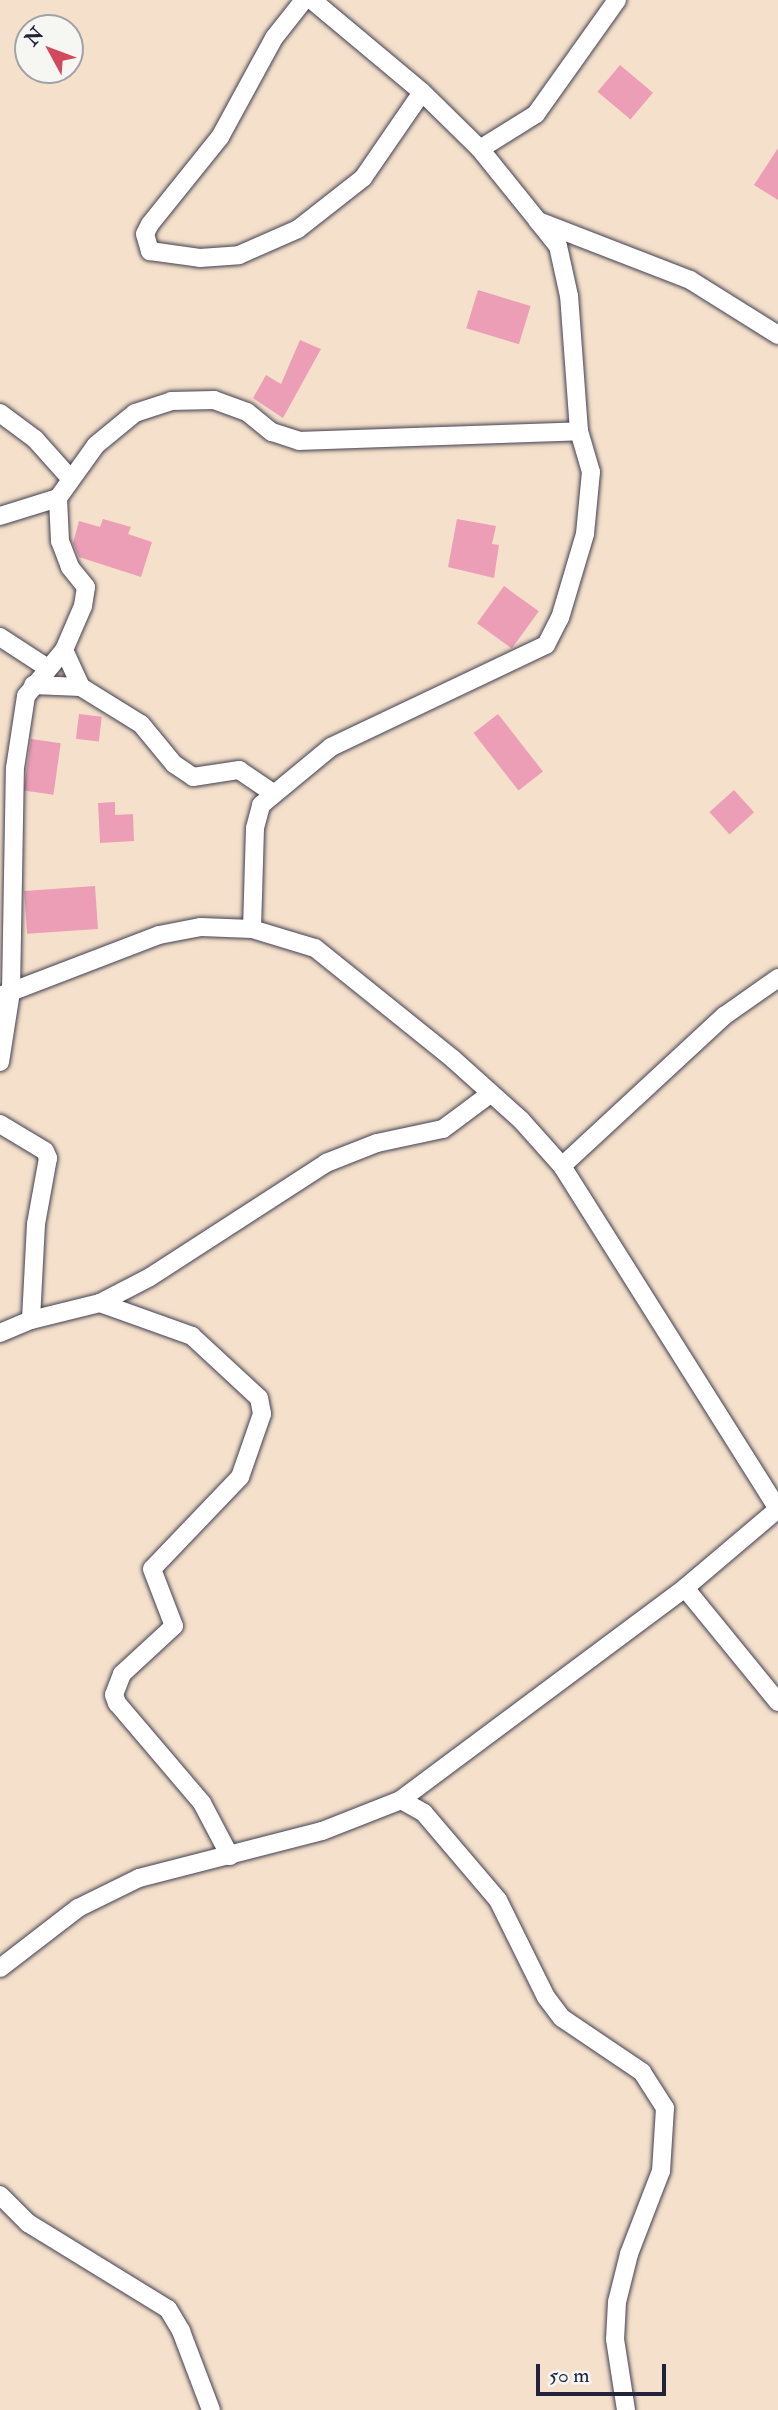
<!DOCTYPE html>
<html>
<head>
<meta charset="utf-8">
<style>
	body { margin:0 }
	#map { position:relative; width:778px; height:2410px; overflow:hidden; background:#f5e1cb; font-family:"IM FELL Double Pica",serif }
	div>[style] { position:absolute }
	.building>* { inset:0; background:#ec9eb6; transform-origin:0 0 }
	.roads { filter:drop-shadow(0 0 2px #423f51) drop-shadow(0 0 2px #423f51) }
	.street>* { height:18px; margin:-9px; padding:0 9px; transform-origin:9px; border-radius:9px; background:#fff }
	span { translate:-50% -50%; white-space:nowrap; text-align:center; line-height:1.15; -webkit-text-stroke:6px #f6f6f2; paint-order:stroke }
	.north { position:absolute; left:14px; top:14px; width:70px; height:70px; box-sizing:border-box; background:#f6f6f2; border:2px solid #a1a1a9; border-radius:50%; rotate:311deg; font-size:19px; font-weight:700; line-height:28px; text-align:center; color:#22223b }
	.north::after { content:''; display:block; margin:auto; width:24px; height:32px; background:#d1495b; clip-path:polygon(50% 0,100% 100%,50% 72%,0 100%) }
	.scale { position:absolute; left:536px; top:2364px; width:130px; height:32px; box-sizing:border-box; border:4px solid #22223b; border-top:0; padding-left:9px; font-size:21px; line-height:24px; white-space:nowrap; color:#22223b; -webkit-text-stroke:5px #f6f6f2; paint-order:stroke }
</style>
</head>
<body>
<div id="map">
	<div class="building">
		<div style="left:620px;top:65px;width:43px;height:35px;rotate:40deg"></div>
		<div style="clip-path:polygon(778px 148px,778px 200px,754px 185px)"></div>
		<div style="left:478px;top:290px;width:55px;height:40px;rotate:17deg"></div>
		<div style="clip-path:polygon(300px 340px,321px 349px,283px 418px,253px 398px,266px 375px,281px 384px)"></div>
		<div style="clip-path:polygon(103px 519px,131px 527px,128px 534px,152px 542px,141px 577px,79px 557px,73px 543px,79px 521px,100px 527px)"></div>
		<div style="clip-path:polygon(457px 519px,496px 526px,492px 544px,499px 545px,494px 578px,448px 567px)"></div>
		<div style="left:504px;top:586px;width:43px;height:46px;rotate:36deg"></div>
		<div style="left:79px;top:714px;width:23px;height:25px;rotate:7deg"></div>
		<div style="left:498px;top:714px;width:73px;height:31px;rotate:52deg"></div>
		<div style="left:31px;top:739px;width:30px;height:52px;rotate:8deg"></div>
		<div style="left:734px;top:790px;width:30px;height:33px;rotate:48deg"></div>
		<div style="clip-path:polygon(115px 802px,115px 815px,133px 814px,134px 841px,100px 843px,98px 803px)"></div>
		<div style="left:95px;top:886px;width:43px;height:71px;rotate:86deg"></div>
	</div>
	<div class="roads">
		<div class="street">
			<div style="left:304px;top:0;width:48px;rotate:128.3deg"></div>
			<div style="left:274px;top:38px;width:113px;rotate:118.6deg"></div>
			<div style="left:220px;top:137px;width:112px;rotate:128.8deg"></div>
			<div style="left:150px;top:224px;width:11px;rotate:117deg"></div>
			<div style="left:145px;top:234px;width:18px;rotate:74deg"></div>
			<div style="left:150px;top:251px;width:50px;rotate:8deg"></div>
			<div style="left:200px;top:258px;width:39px;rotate:-4deg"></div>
			<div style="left:239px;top:255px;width:64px;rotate:-23.8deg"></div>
			<div style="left:298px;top:229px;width:83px;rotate:-38.1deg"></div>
			<div style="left:363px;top:178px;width:104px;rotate:-55.5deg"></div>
			<div style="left:312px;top:0;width:143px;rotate:39.9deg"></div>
			<div style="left:422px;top:92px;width:81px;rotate:44.5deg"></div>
			<div style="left:480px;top:149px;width:92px;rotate:51.1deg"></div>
			<div style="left:538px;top:221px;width:163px;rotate:21.2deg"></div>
			<div style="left:690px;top:280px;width:104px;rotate:32deg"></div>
			<div style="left:480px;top:149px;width:66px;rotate:-32deg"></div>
			<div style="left:536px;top:114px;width:140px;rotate:-54.6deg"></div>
			<div style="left:0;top:413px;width:44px;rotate:36.6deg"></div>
			<div style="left:35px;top:439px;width:51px;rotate:48.2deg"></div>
			<div style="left:0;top:516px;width:61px;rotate:-17.2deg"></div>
			<div style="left:0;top:637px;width:55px;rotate:33.1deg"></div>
			<div style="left:64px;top:650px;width:41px;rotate:65.3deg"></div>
			<div style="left:81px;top:687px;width:70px;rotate:31.7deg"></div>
			<div style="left:141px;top:724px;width:52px;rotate:50.5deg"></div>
			<div style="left:174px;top:764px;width:23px;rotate:34deg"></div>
			<div style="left:193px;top:777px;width:47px;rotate:-8.7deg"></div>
			<div style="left:239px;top:770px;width:41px;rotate:34.1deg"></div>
			<div style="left:33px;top:685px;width:48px;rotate:2.4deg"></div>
			<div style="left:252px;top:929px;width:101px;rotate:-88.3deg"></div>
			<div style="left:255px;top:828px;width:24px;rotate:-75deg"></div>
			<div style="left:261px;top:805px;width:91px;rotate:-39.6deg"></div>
			<div style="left:331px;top:747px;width:238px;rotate:-25.4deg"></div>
			<div style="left:546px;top:645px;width:30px;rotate:-63deg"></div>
			<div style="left:560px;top:618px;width:88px;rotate:-73.4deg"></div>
			<div style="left:585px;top:534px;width:62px;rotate:-84.5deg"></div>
			<div style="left:591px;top:472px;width:43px;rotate:-106.3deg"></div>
			<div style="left:579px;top:431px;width:135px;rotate:-94.2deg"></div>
			<div style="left:569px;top:296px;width:51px;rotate:-102.4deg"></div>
			<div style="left:558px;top:246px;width:32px;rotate:-129deg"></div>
			<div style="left:0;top:996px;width:170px;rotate:-21deg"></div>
			<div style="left:159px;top:935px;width:43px;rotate:-10.8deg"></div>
			<div style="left:201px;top:927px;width:51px;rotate:2.2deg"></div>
			<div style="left:252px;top:929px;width:66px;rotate:16.8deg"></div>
			<div style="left:315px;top:948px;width:177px;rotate:38.8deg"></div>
			<div style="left:453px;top:1059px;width:91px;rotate:41.9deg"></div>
			<div style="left:521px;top:1120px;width:62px;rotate:48.3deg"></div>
			<div style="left:562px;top:1166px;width:405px;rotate:57.8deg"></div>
			<div style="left:778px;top:1509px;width:122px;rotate:139.7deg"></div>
			<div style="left:685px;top:1588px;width:354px;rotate:143.3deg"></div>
			<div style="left:401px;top:1800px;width:85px;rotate:158.6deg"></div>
			<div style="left:322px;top:1831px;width:189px;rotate:165.6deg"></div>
			<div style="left:139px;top:1878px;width:68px;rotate:153.8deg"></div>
			<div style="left:78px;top:1908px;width:98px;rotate:142.4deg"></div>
			<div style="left:0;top:1062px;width:71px;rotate:-81.1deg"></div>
			<div style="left:11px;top:992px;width:224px;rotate:-89deg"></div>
			<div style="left:15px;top:768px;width:73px;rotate:-81.3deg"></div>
			<div style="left:26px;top:696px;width:60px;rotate:-50.4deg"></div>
			<div style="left:64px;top:650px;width:48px;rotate:-66.6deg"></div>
			<div style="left:83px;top:606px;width:19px;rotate:-81deg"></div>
			<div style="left:86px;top:587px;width:26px;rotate:-129deg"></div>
			<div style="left:70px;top:567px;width:28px;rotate:-111deg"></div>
			<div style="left:60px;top:541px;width:43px;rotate:-92.7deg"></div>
			<div style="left:58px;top:498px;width:65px;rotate:-54.4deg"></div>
			<div style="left:96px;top:445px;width:50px;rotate:-39.4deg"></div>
			<div style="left:135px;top:413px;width:38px;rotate:-18deg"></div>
			<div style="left:171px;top:401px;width:43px;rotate:-1.3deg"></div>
			<div style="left:214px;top:400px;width:35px;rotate:20deg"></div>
			<div style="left:247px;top:412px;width:32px;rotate:39deg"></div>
			<div style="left:272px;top:432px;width:28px;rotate:18deg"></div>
			<div style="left:299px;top:441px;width:280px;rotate:-2deg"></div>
			<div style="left:0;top:1124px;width:52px;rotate:31deg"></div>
			<div style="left:45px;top:1151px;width:8px;rotate:67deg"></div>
			<div style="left:48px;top:1158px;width:67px;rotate:100.3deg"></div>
			<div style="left:36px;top:1224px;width:96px;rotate:93deg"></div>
			<div style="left:562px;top:1166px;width:221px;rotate:-42.8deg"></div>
			<div style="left:724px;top:1016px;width:66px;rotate:-35.1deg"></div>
			<div style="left:100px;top:1303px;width:98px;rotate:19.7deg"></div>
			<div style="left:192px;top:1336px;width:91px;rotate:42.8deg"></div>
			<div style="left:259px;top:1398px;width:16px;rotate:79deg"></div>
			<div style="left:262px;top:1414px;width:67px;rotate:109.2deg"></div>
			<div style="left:240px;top:1477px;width:127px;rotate:133.7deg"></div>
			<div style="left:152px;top:1569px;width:61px;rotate:68.9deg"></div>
			<div style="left:174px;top:1626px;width:71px;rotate:137.3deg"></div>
			<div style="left:122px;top:1674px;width:22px;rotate:111deg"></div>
			<div style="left:114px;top:1695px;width:9px;rotate:69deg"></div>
			<div style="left:117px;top:1703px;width:131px;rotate:49.6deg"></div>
			<div style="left:202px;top:1803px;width:60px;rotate:62.2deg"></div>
			<div style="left:0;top:1333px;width:34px;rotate:-23deg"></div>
			<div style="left:31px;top:1320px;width:71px;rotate:-13.8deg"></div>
			<div style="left:100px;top:1303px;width:56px;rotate:-27.5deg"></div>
			<div style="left:150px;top:1277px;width:210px;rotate:-32.9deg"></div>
			<div style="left:326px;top:1163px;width:55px;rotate:-21.4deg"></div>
			<div style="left:377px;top:1143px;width:67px;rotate:-12deg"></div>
			<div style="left:443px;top:1129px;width:59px;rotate:-36.7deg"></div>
			<div style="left:685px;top:1588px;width:147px;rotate:50.8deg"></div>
			<div style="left:401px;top:1800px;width:26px;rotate:29deg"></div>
			<div style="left:424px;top:1813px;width:114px;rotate:49.6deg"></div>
			<div style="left:498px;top:1900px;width:108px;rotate:63.7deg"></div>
			<div style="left:546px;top:1997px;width:26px;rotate:53deg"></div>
			<div style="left:562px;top:2018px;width:97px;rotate:34deg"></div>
			<div style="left:642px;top:2072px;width:43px;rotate:57.4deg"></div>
			<div style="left:665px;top:2108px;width:63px;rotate:93.6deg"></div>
			<div style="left:661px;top:2171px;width:89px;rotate:111.1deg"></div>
			<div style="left:629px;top:2254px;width:49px;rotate:104deg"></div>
			<div style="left:617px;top:2302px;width:37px;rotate:93deg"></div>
			<div style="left:615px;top:2339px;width:72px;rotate:81.2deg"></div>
			<div style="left:0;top:2195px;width:40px;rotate:45deg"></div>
			<div style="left:28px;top:2223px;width:164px;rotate:31.6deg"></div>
			<div style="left:168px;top:2309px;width:26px;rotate:59deg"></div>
			<div style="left:181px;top:2331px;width:85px;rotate:69.2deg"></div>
		</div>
	</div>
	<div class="north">N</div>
	<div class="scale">50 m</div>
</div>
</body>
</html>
